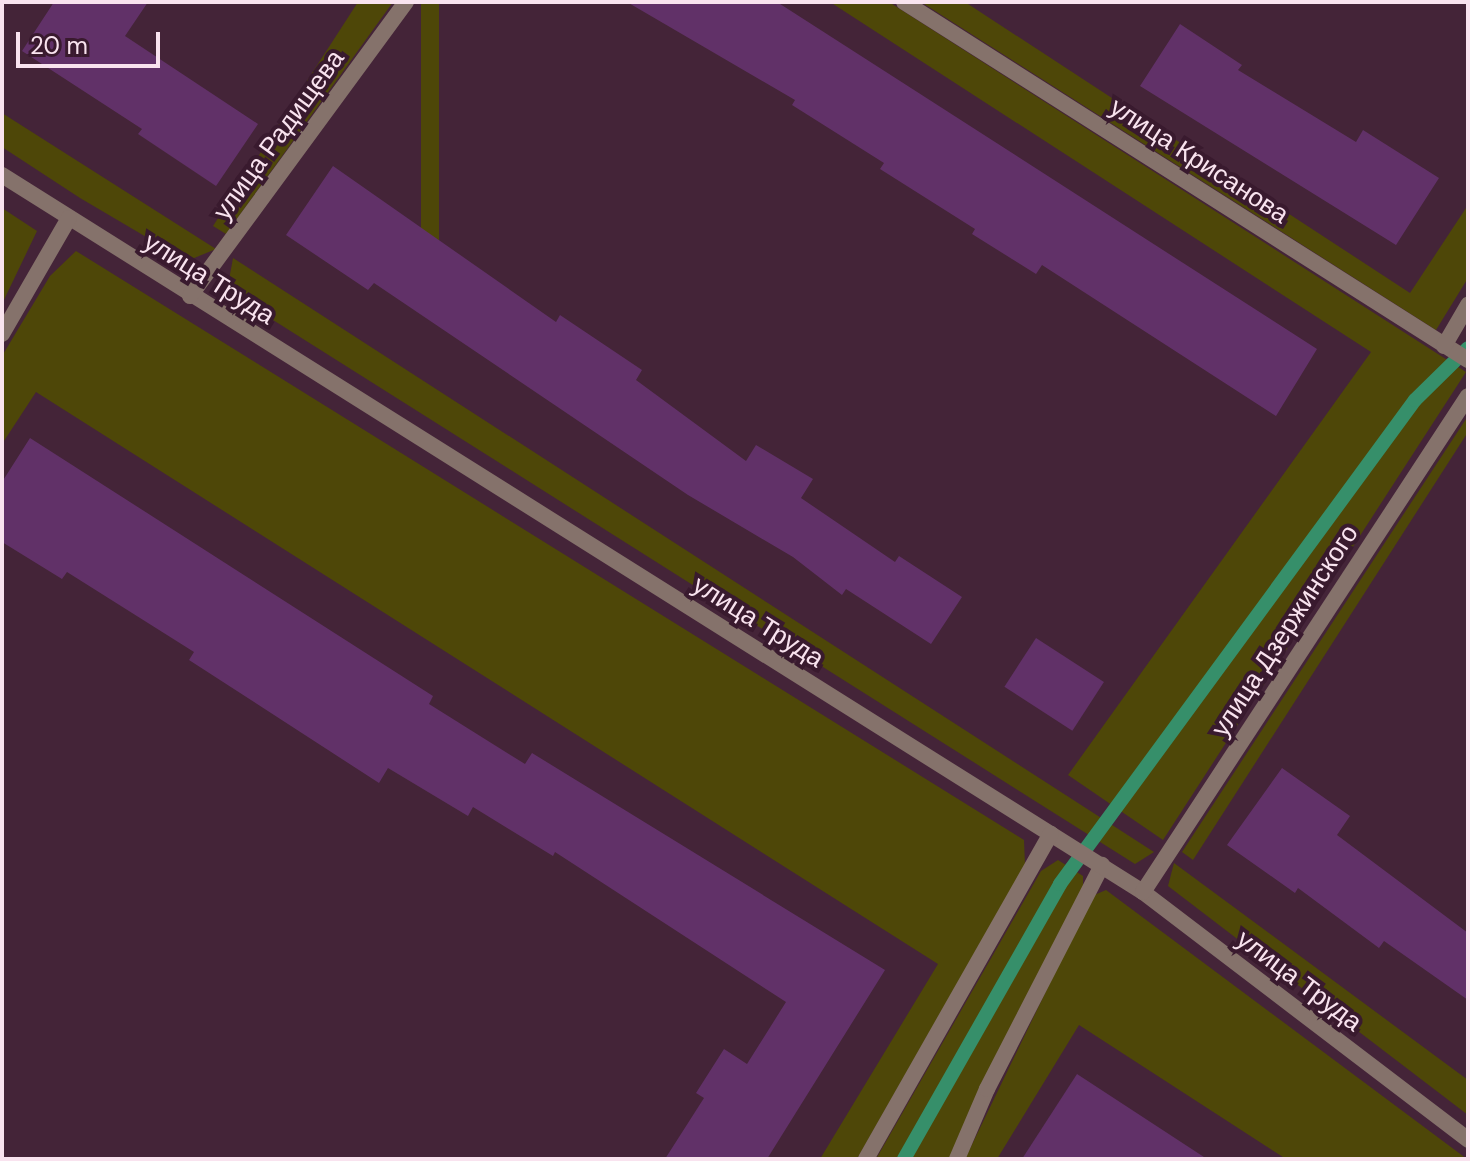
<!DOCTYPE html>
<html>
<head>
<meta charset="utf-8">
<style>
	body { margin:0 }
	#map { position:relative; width:1470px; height:1161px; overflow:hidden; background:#442438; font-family:"DM Sans",sans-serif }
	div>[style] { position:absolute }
	.green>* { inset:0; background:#4e4708; transform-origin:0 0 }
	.stream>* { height:14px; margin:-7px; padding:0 7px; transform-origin:7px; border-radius:7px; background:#368f6a }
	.building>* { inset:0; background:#613168; transform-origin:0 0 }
	.lane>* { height:16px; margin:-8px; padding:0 8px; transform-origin:8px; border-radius:8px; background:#85726b }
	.street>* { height:16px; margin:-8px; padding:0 8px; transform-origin:8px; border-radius:8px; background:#85726b }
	span { translate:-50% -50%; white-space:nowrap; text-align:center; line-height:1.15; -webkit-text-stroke:8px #391a2e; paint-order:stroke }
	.street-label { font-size:26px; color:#f9e3ef }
	.frame { position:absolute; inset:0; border:4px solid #f9e3ef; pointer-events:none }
	.scale { position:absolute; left:16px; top:32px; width:144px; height:36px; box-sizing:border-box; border:4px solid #f9e3ef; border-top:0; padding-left:10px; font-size:24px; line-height:28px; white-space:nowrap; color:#f9e3ef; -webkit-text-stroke:6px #391a2e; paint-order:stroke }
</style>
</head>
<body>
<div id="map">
	<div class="green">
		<div style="clip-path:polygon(358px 2px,393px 2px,226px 234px,213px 226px)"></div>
		<div style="left:421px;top:2px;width:18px;height:299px"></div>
		<div style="clip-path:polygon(830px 2px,889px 2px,1466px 372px,1163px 840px,1068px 775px,1371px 352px)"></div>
		<div style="clip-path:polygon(921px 2px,965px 2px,1410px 293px,1468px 205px,1468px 278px,1436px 330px)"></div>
		<div style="clip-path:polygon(2px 113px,216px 249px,187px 261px,80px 198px,2px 147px)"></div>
		<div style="clip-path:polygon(2px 208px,37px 231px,2px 304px)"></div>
		<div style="clip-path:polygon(76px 251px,1024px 840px,1025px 865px,857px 1159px,820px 1159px,938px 964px,36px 392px,2px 444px,2px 356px,50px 276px)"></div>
		<div style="clip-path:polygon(233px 258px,1154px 852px,1135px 864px,227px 291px)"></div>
		<div style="clip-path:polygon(1468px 416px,1468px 432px,1193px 860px,1182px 852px)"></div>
		<div style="clip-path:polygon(1058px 860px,1083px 876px,1083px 889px,949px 1159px,876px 1159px,1041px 871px)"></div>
		<div style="clip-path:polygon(1174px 863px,1468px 1080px,1468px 1115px,1168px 886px)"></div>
		<div style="clip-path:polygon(1106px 890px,1467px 1159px,1286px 1159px,1079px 1025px,997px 1159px,965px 1159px,1092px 896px)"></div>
	</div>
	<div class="stream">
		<div style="left:904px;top:1159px;width:316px;rotate:-60.4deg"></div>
		<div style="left:1060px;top:884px;width:600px;rotate:-53.74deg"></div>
		<div style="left:1415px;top:400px;width:74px;rotate:-44.5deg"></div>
	</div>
	<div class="building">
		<div style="clip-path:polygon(54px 2px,148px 2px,125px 36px,258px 124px,216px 186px,138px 134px,142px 129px,22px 51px)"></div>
		<div style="clip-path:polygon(627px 2px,777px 2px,1317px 349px,1276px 416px,1042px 265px,1036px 274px,972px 234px,975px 229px,880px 169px,884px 163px,792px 105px,795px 100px)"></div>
		<div style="clip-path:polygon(1180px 24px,1242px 65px,1238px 70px,1356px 142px,1363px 130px,1439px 178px,1396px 245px,1140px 86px)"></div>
		<div style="clip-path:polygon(333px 166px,556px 322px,560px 315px,642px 370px,636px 380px,746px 461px,756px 445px,813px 479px,801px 498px,895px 562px,899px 556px,962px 597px,931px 644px,846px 589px,842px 595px,793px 557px,688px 495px,374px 283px,368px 290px,286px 235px)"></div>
		<div style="clip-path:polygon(30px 438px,433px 696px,429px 704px,525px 764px,532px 753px,885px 970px,767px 1159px,665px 1159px,704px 1098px,696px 1093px,724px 1049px,747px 1064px,786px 1002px,555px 852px,553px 856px,473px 807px,468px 816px,388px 768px,379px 783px,189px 660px,194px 652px,67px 572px,62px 579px,2px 542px,2px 482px)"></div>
		<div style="left:1036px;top:638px;width:81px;height:58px;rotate:33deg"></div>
		<div style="clip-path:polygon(1282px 768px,1350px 816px,1337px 835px,1468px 933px,1468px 1000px,1384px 941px,1379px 948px,1298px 888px,1295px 893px,1227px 845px)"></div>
		<div style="clip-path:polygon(1077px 1074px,1207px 1159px,1022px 1159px)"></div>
	</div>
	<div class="lane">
		<div style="left:957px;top:1159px;width:76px;rotate:-66.8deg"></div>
		<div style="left:987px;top:1089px;width:252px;rotate:-62.8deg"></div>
	</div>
	<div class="street">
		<div style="left:904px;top:2px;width:668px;rotate:32.41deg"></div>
		<div style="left:2px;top:175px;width:1348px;rotate:32.15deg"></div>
		<div style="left:1143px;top:892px;width:409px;rotate:37.3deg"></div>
		<div style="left:190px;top:296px;width:365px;rotate:-53.7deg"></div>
		<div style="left:2px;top:334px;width:134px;rotate:-60deg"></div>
		<div style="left:1444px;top:346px;width:48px;rotate:-59.7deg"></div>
		<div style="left:1143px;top:892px;width:593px;rotate:-56.77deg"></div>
		<div style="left:866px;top:1159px;width:374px;rotate:-60.4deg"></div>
	</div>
	<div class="street-label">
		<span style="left:279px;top:135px;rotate:-54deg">улица Радищева</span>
		<span style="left:1199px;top:161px;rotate:33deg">улица Крисанова</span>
		<span style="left:209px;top:279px;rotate:32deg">улица Труда</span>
		<span style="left:758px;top:622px;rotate:32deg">улица Труда</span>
		<span style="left:1285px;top:631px;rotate:-57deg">улица Дзержинского</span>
		<span style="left:1299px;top:981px;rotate:37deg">улица Труда</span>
	</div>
	<div class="frame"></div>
	<div class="scale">20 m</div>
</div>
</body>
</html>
